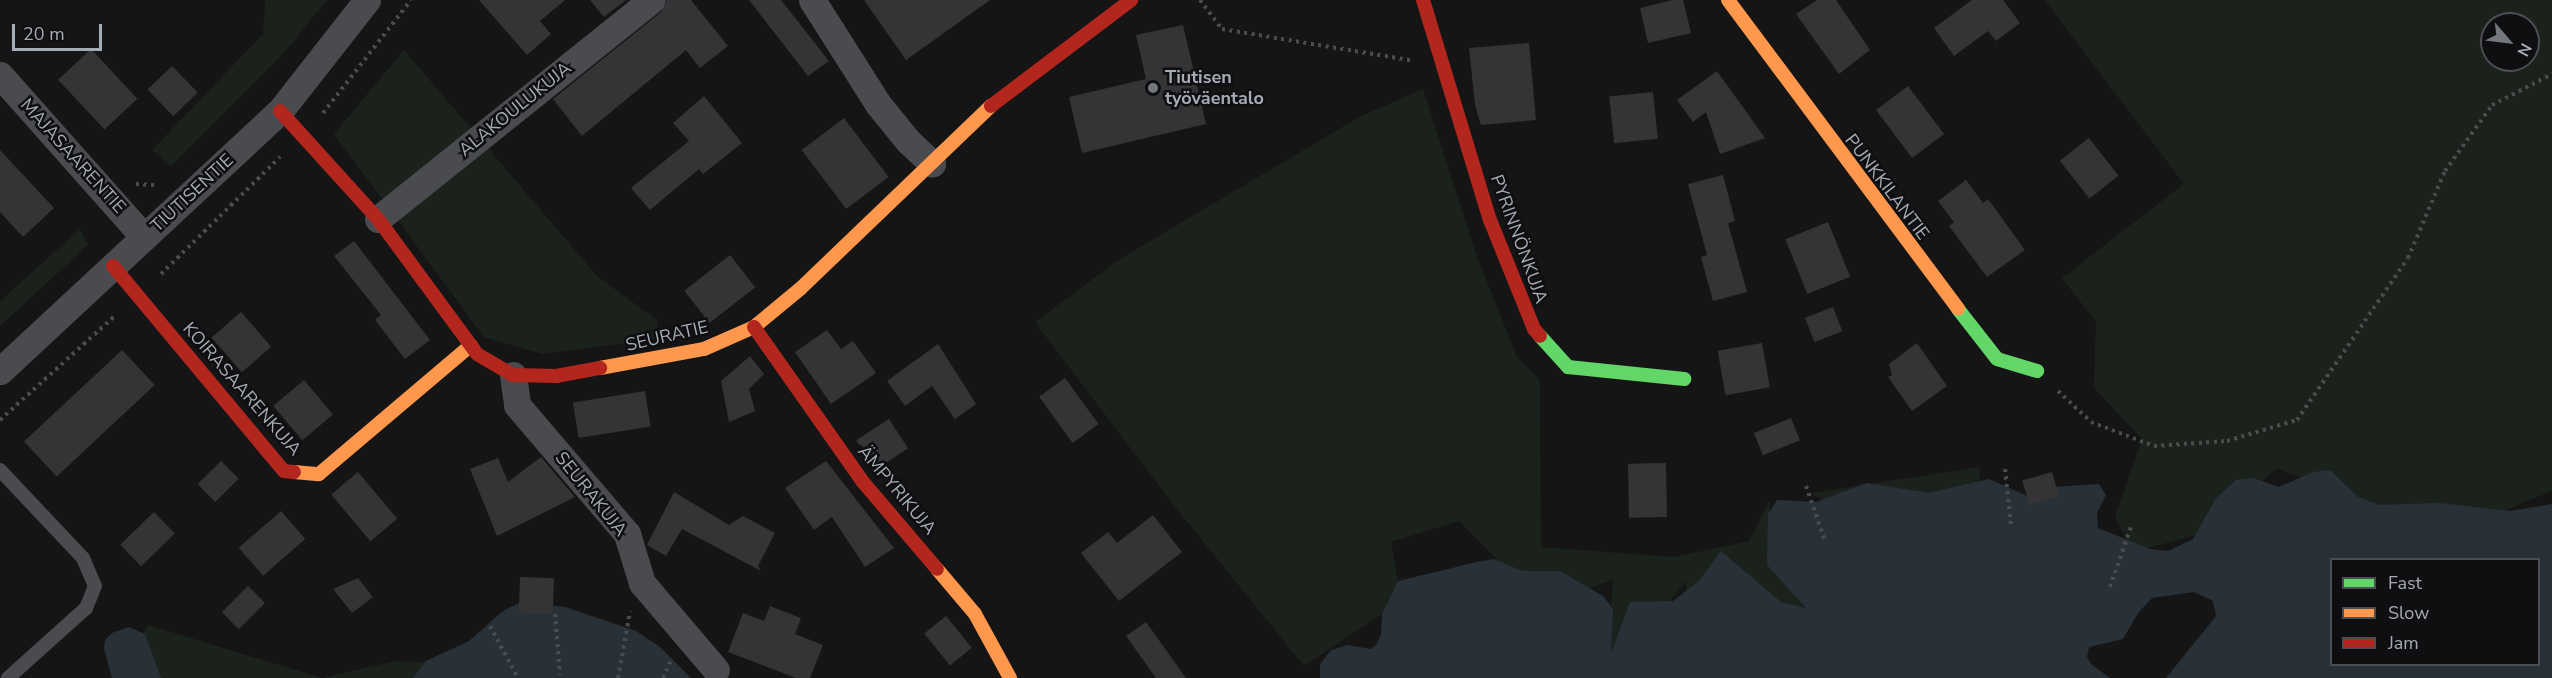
<!DOCTYPE html>
<html>
<head>
<meta charset="utf-8">
<style>
	body { margin:0 }
	#map { position:relative; width:2552px; height:678px; overflow:hidden; background:#151515; font-family:"Nunito Sans",sans-serif }
	div>[style] { position:absolute }
	.green>* { inset:0; background:#1b221c }
	.water>* { inset:0; background:#283137 }
	.building>* { inset:0; background:#343436; transform-origin:0 0 }
	.path>* { height:4px; margin-top:-2px; transform-origin:0; background:repeating-linear-gradient(90deg,#4b4c50 0 3px,transparent 0 7.5px) }
	.lane>* { height:14px; margin:-7px; padding:0 7px; transform-origin:7px; border-radius:7px; background:#494b4e }
	.street>* { height:27px; margin:-13.5px; padding:0 13.5px; transform-origin:13.5px; border-radius:13.5px; background:#494b4e }
	.fast>* { height:14px; margin:-7px; padding:0 7px; transform-origin:7px; border-radius:7px; background:#63d668 }
	.slow>* { height:14px; margin:-7px; padding:0 7px; transform-origin:7px; border-radius:7px; background:#ff974d }
	.jam>* { height:14px; margin:-7px; padding:0 7px; transform-origin:7px; border-radius:7px; background:#b3261e }
	.dots>* { width:16px; height:16px; translate:-50% -50%; box-sizing:border-box; border:3px solid #0f0f11; border-radius:50% }
	span { translate:-50% -50%; white-space:nowrap; text-align:center; line-height:1.15; -webkit-text-stroke:5px #0f0f11; paint-order:stroke }
	.poi-label { font-size:18px; color:#a6acb6; font-weight:700 }
	.left { translate:0 -50%; text-align:left }
	.street-label { font-size:18px; color:#a6acb6 }
	.legend { position:absolute; left:2330px; top:558px; width:210px; height:108px; box-sizing:border-box; background:#0f0f11; border:2px solid #4b4e53; margin:0; padding:8px 10px; list-style:none; font-size:18px; color:#a6acb6 }
	.legend li { display:flex; align-items:center; gap:12px; height:30px }
	.legend b { width:30px; border:2px solid #4b4e53 }
	.north { position:absolute; left:2480px; top:12px; width:60px; height:60px; box-sizing:border-box; background:#0f0f11; border:2px solid #4b4e53; border-radius:50%; rotate:118deg; font-size:16px; font-weight:700; line-height:24px; text-align:center; color:#a6acb6 }
	.north::after { content:''; display:block; margin:auto; width:21px; height:27px; background:#73777e; clip-path:polygon(50% 0,100% 100%,50% 72%,0 100%) }
	.scale { position:absolute; left:12px; top:24px; width:90px; height:27px; box-sizing:border-box; border:3px solid #a6acb6; border-top:0; padding-left:8px; font-size:18px; line-height:21px; white-space:nowrap; color:#a6acb6; -webkit-text-stroke:4px #0f0f11; paint-order:stroke }
</style>
</head>
<body>
<div id="map">
	<div class="green">
		<div style="clip-path:polygon(265px 0,327px 0,284px 53px,171px 166px,152px 150px,263px 34px)"></div>
		<div style="clip-path:polygon(evenodd,2045px 0,2552px 0,2552px 491px,2501px 512px,2431px 524px,2277px 469px,2196px 535px,2133px 552px,2115px 517px,2142px 439px,2094px 388px,2096px 322px,2062px 278px,2184px 184px,2045px 0,2492px 24px,2528px 24px,2528px 60px,2492px 60px,2492px 24px)"></div>
		<div style="clip-path:polygon(404px 50px,597px 276px,658px 321px,656px 339px,542px 354px,484px 337px,334px 134px)"></div>
		<div style="clip-path:polygon(1423px 89px,1476px 254px,1517px 357px,1540px 380px,1541px 547px,1674px 557px,1749px 541px,1769px 501px,1780px 577px,1859px 647px,1689px 663px,1686px 581px,1653px 621px,1606px 663px,1613px 580px,1505px 617px,1498px 560px,1459px 521px,1391px 542px,1398px 581px,1382px 614px,1304px 666px,1168px 498px,1035px 322px,1117px 261px,1359px 117px)"></div>
		<div style="clip-path:polygon(80px 229px,88px 245px,0 326px,0 301px)"></div>
		<div style="clip-path:polygon(1980px 467px,1978px 507px,1858px 519px,1810px 493px)"></div>
		<div style="clip-path:polygon(148px 625px,322px 678px,395px 661px,443px 663px,431px 678px,118px 678px)"></div>
	</div>
	<div class="water">
		<div style="clip-path:polygon(evenodd,2330px 470px,2358px 497px,2379px 505px,2439px 503px,2510px 511px,2552px 504px,2552px 678px,2166px 678px,2216px 616px,2213px 601px,2194px 592px,2152px 598px,2138px 613px,2123px 639px,2089px 647px,2087px 657px,2091px 664px,2110px 678px,1320px 678px,1320px 664px,1331px 650px,1348px 645px,1371px 649px,1376px 645px,1381px 635px,1382px 614px,1398px 581px,1477px 562px,1494px 559px,1522px 571px,1560px 571px,1603px 596px,1613px 609px,1611px 653px,1630px 602px,1673px 601px,1699px 581px,1721px 551px,1781px 602px,1806px 608px,1767px 565px,1768px 514px,1777px 500px,1816px 502px,1867px 483px,1929px 493px,1989px 479px,2027px 496px,2052px 487px,2099px 484px,2106px 495px,2097px 513px,2098px 528px,2150px 549px,2168px 551px,2193px 539px,2216px 498px,2236px 480px,2253px 478px,2279px 487px,2313px 472px,2330px 470px,2332px 560px,2538px 560px,2538px 664px,2332px 664px,2332px 560px)"></div>
		<div style="clip-path:polygon(521px 602px,565px 607px,636px 631px,660px 647px,691px 678px,413px 678px,426px 661px,469px 641px,503px 611px)"></div>
		<div style="clip-path:polygon(129px 627px,145px 634px,161px 678px,112px 678px,104px 649px,105px 640px,112px 633px)"></div>
	</div>
	<div class="building">
		<div style="clip-path:polygon(479px 0,565px 0,540px 21px,551px 34px,527px 55px)"></div>
		<div style="clip-path:polygon(590px 0,626px 0,604px 17px)"></div>
		<div style="clip-path:polygon(666px 0,691px 0,728px 46px,700px 68px,686px 50px,582px 136px,553px 99px,661px 12px)"></div>
		<div style="clip-path:polygon(749px 0,781px 0,829px 61px,808px 76px)"></div>
		<div style="clip-path:polygon(864px 0,990px 0,906px 60px)"></div>
		<div style="clip-path:polygon(1672px 0,1683px 0,1691px 33px,1648px 43px,1640px 8px)"></div>
		<div style="clip-path:polygon(1817px 0,1836px 0,1870px 50px,1839px 74px,1796px 14px)"></div>
		<div style="clip-path:polygon(1972px 0,2003px 0,2020px 23px,1996px 41px,1988px 31px,1954px 56px,1934px 28px)"></div>
		<div style="clip-path:polygon(1183px 25px,1206px 124px,1082px 153px,1069px 97px,1146px 79px,1136px 35px)"></div>
		<div style="clip-path:polygon(1529px 43px,1536px 120px,1481px 125px,1475px 105px,1469px 48px)"></div>
		<div style="left:91px;top:49px;width:68px;height:45px;rotate:47deg"></div>
		<div style="left:172px;top:66px;width:37px;height:34px;rotate:46deg"></div>
		<div style="clip-path:polygon(1717px 71px,1765px 138px,1720px 154px,1706px 112px,1693px 122px,1677px 100px)"></div>
		<div style="left:1908px;top:86px;width:60px;height:40px;rotate:53deg"></div>
		<div style="left:1653px;top:92px;width:47px;height:44px;rotate:84deg"></div>
		<div style="clip-path:polygon(704px 96px,742px 143px,703px 174px,699px 169px,650px 210px,631px 188px,689px 141px,673px 123px)"></div>
		<div style="left:844px;top:118px;width:74px;height:53px;rotate:53deg"></div>
		<div style="left:2089px;top:138px;width:48px;height:37px;rotate:52deg"></div>
		<div style="clip-path:polygon(0 150px,54px 208px,23px 237px,0 212px)"></div>
		<div style="clip-path:polygon(1723px 175px,1735px 221px,1728px 223px,1747px 292px,1713px 301px,1701px 257px,1707px 255px,1688px 184px)"></div>
		<div style="clip-path:polygon(1966px 180px,1983px 203px,1988px 199px,2025px 250px,1987px 277px,1949px 226px,1954px 222px,1938px 201px)"></div>
		<div style="left:1828px;top:222px;width:59px;height:46px;rotate:68deg"></div>
		<div style="clip-path:polygon(354px 241px,430px 340px,405px 359px,375px 320px,381px 315px,334px 256px)"></div>
		<div style="left:730px;top:255px;width:41px;height:58px;rotate:52deg"></div>
		<div style="left:1833px;top:307px;width:26px;height:30px;rotate:69deg"></div>
		<div style="left:241px;top:312px;width:46px;height:39px;rotate:49deg"></div>
		<div style="clip-path:polygon(827px 330px,841px 349px,853px 341px,876px 373px,831px 404px,795px 352px)"></div>
		<div style="left:1762px;top:343px;width:45px;height:45px;rotate:80deg"></div>
		<div style="clip-path:polygon(1917px 343px,1947px 386px,1912px 411px,1888px 377px,1892px 375px,1889px 364px)"></div>
		<div style="clip-path:polygon(938px 344px,976px 404px,955px 419px,932px 386px,905px 406px,887px 381px)"></div>
		<div style="left:122px;top:350px;width:48px;height:134px;rotate:47deg"></div>
		<div style="clip-path:polygon(750px 356px,764px 374px,749px 389px,755px 411px,729px 422px,721px 381px)"></div>
		<div style="left:1065px;top:378px;width:57px;height:32px;rotate:54deg"></div>
		<div style="left:304px;top:380px;width:45px;height:40px;rotate:50deg"></div>
		<div style="left:645px;top:391px;width:36px;height:73px;rotate:81deg"></div>
		<div style="left:1791px;top:418px;width:24px;height:40px;rotate:68deg"></div>
		<div style="left:889px;top:419px;width:35px;height:39px;rotate:57deg"></div>
		<div style="clip-path:polygon(541px 457px,575px 497px,497px 536px,470px 469px,498px 458px,508px 482px)"></div>
		<div style="left:221px;top:461px;width:25px;height:33px;rotate:45deg"></div>
		<div style="clip-path:polygon(826px 461px,894px 548px,865px 567px,832px 517px,814px 530px,785px 488px)"></div>
		<div style="left:1666px;top:463px;width:54px;height:38px;rotate:89deg"></div>
		<div style="left:358px;top:472px;width:61px;height:35px;rotate:50deg"></div>
		<div style="left:2052px;top:472px;width:25px;height:31px;rotate:74deg"></div>
		<div style="clip-path:polygon(674px 492px,729px 525px,743px 516px,775px 533px,758px 566px,761px 571px,682px 529px,666px 556px,647px 545px)"></div>
		<div style="left:281px;top:511px;width:37px;height:56px;rotate:49deg"></div>
		<div style="left:154px;top:512px;width:30px;height:47px;rotate:46deg"></div>
		<div style="clip-path:polygon(1153px 515px,1182px 552px,1119px 601px,1081px 553px,1108px 532px,1117px 543px)"></div>
		<div style="left:520px;top:577px;width:34px;height:36px;rotate:2deg"></div>
		<div style="clip-path:polygon(358px 578px,373px 597px,352px 613px,333px 589px)"></div>
		<div style="left:248px;top:586px;width:24px;height:37px;rotate:45deg"></div>
		<div style="clip-path:polygon(770px 606px,801px 618px,795px 634px,823px 645px,810px 678px,796px 678px,728px 652px,743px 613px,764px 621px)"></div>
		<div style="left:946px;top:616px;width:41px;height:28px;rotate:51deg"></div>
		<div style="clip-path:polygon(1146px 622px,1186px 678px,1156px 678px,1126px 636px)"></div>
	</div>
	<div class="path">
		<div style="left:1200px;top:0;width:36px;rotate:53deg"></div>
		<div style="left:1222px;top:29px;width:191px;rotate:9.4deg"></div>
		<div style="left:323px;top:113px;width:143px;rotate:-52.1deg"></div>
		<div style="left:136px;top:184px;width:22px;rotate:3deg"></div>
		<div style="left:161px;top:274px;width:167px;rotate:-44.5deg"></div>
		<div style="left:2058px;top:391px;width:45px;rotate:43.2deg"></div>
		<div style="left:2091px;top:422px;width:67px;rotate:20.9deg"></div>
		<div style="left:2154px;top:446px;width:73px;rotate:-3.9deg"></div>
		<div style="left:2227px;top:441px;width:73px;rotate:-16.7deg"></div>
		<div style="left:2297px;top:420px;width:196px;rotate:-55.6deg"></div>
		<div style="left:2408px;top:258px;width:95px;rotate:-67deg"></div>
		<div style="left:2445px;top:171px;width:81px;rotate:-54.5deg"></div>
		<div style="left:2492px;top:105px;width:68px;rotate:-27.3deg"></div>
		<div style="left:0;top:420px;width:156px;rotate:-42.2deg"></div>
		<div style="left:2005px;top:469px;width:57px;rotate:84deg"></div>
		<div style="left:1806px;top:486px;width:58px;rotate:70.9deg"></div>
		<div style="left:2110px;top:587px;width:67px;rotate:-70.8deg"></div>
		<div style="left:555px;top:614px;width:61px;rotate:85.3deg"></div>
		<div style="left:490px;top:626px;width:59px;rotate:61.7deg"></div>
		<div style="left:618px;top:678px;width:68px;rotate:-79.8deg"></div>
		<div style="left:663px;top:678px;width:20px;rotate:-66deg"></div>
	</div>
	<div class="lane">
		<div style="left:0;top:470px;width:121px;rotate:46.7deg"></div>
		<div style="left:83px;top:558px;width:30px;rotate:67deg"></div>
		<div style="left:95px;top:586px;width:24px;rotate:112deg"></div>
		<div style="left:86px;top:608px;width:105px;rotate:138.1deg"></div>
	</div>
	<div class="street">
		<div style="left:812px;top:0;width:123px;rotate:57.6deg"></div>
		<div style="left:878px;top:104px;width:48px;rotate:51deg"></div>
		<div style="left:908px;top:141px;width:33px;rotate:43deg"></div>
		<div style="left:0;top:75px;width:217px;rotate:48.4deg"></div>
		<div style="left:378px;top:219px;width:350px;rotate:-38.7deg"></div>
		<div style="left:0;top:371px;width:382px;rotate:-42.9deg"></div>
		<div style="left:280px;top:111px;width:141px;rotate:-51.9deg"></div>
		<div style="left:513px;top:375px;width:30px;rotate:82deg"></div>
		<div style="left:517px;top:405px;width:170px;rotate:49.5deg"></div>
		<div style="left:627px;top:534px;width:51px;rotate:73deg"></div>
		<div style="left:642px;top:583px;width:114px;rotate:49.6deg"></div>
	</div>
	<div class="fast">
		<div style="left:1958px;top:309px;width:63px;rotate:52deg"></div>
		<div style="left:1997px;top:359px;width:42px;rotate:16.7deg"></div>
		<div style="left:1540px;top:336px;width:42px;rotate:47.9deg"></div>
		<div style="left:1568px;top:367px;width:117px;rotate:5.9deg"></div>
	</div>
	<div class="slow">
		<div style="left:1728px;top:0;width:385px;rotate:53.3deg"></div>
		<div style="left:600px;top:368px;width:106px;rotate:-10.4deg"></div>
		<div style="left:704px;top:349px;width:55px;rotate:-23.7deg"></div>
		<div style="left:754px;top:327px;width:60px;rotate:-39.6deg"></div>
		<div style="left:800px;top:289px;width:265px;rotate:-43.8deg"></div>
		<div style="left:294px;top:472px;width:25px;rotate:5deg"></div>
		<div style="left:319px;top:474px;width:199px;rotate:-40.3deg"></div>
		<div style="left:937px;top:569px;width:59px;rotate:49.8deg"></div>
		<div style="left:975px;top:614px;width:73px;rotate:61.3deg"></div>
	</div>
	<div class="jam">
		<div style="left:1423px;top:0;width:230px;rotate:73.1deg"></div>
		<div style="left:1490px;top:220px;width:118px;rotate:68deg"></div>
		<div style="left:1534px;top:329px;width:9px;rotate:49deg"></div>
		<div style="left:991px;top:106px;width:176px;rotate:-37.1deg"></div>
		<div style="left:280px;top:111px;width:146px;rotate:47.8deg"></div>
		<div style="left:378px;top:219px;width:167px;rotate:53.7deg"></div>
		<div style="left:477px;top:354px;width:42px;rotate:30.3deg"></div>
		<div style="left:513px;top:375px;width:43px;rotate:1.3deg"></div>
		<div style="left:556px;top:376px;width:45px;rotate:-10.3deg"></div>
		<div style="left:113px;top:266px;width:267px;rotate:50.2deg"></div>
		<div style="left:284px;top:471px;width:10px;rotate:6deg"></div>
		<div style="left:754px;top:327px;width:189px;rotate:54.9deg"></div>
		<div style="left:863px;top:482px;width:114px;rotate:49.6deg"></div>
	</div>
	<div class="dots">
		<div style="left:1153px;top:88px;background:#73777e"></div>
	</div>
	<div class="poi-label">
		<span class="left" style="left:1165px;top:88px">Tiutisen<br>työväentalo</span>
	</div>
	<div class="street-label">
		<span style="left:515px;top:109px;rotate:-39deg">ALAKOULUKUJA</span>
		<span style="left:73px;top:156px;rotate:48deg">MAJASAARENTIE</span>
		<span style="left:1887px;top:187px;rotate:53deg">PUNKKILANTIE</span>
		<span style="left:192px;top:193px;rotate:-43deg">TIUTISENTIE</span>
		<span style="left:1519px;top:239px;rotate:70deg">PYRINNÖNKUJA</span>
		<span style="left:667px;top:336px;rotate:-13deg">SEURATIE</span>
		<span style="left:242px;top:389px;rotate:49deg">KOIRASAARENKUJA</span>
		<span style="left:897px;top:490px;rotate:50deg">ÄMPYRIKUJA</span>
		<span style="left:591px;top:494px;rotate:51deg">SEURAKUJA</span>
	</div>
	<ul class="legend">
	<li><b style="height:8px;background:#63d668"></b>Fast</li>
	<li><b style="height:8px;background:#ff974d"></b>Slow</li>
	<li><b style="height:8px;background:#b3261e"></b>Jam</li>
	</ul>
	<div class="north">N</div>
	<div class="scale">20 m</div>
</div>
</body>
</html>
